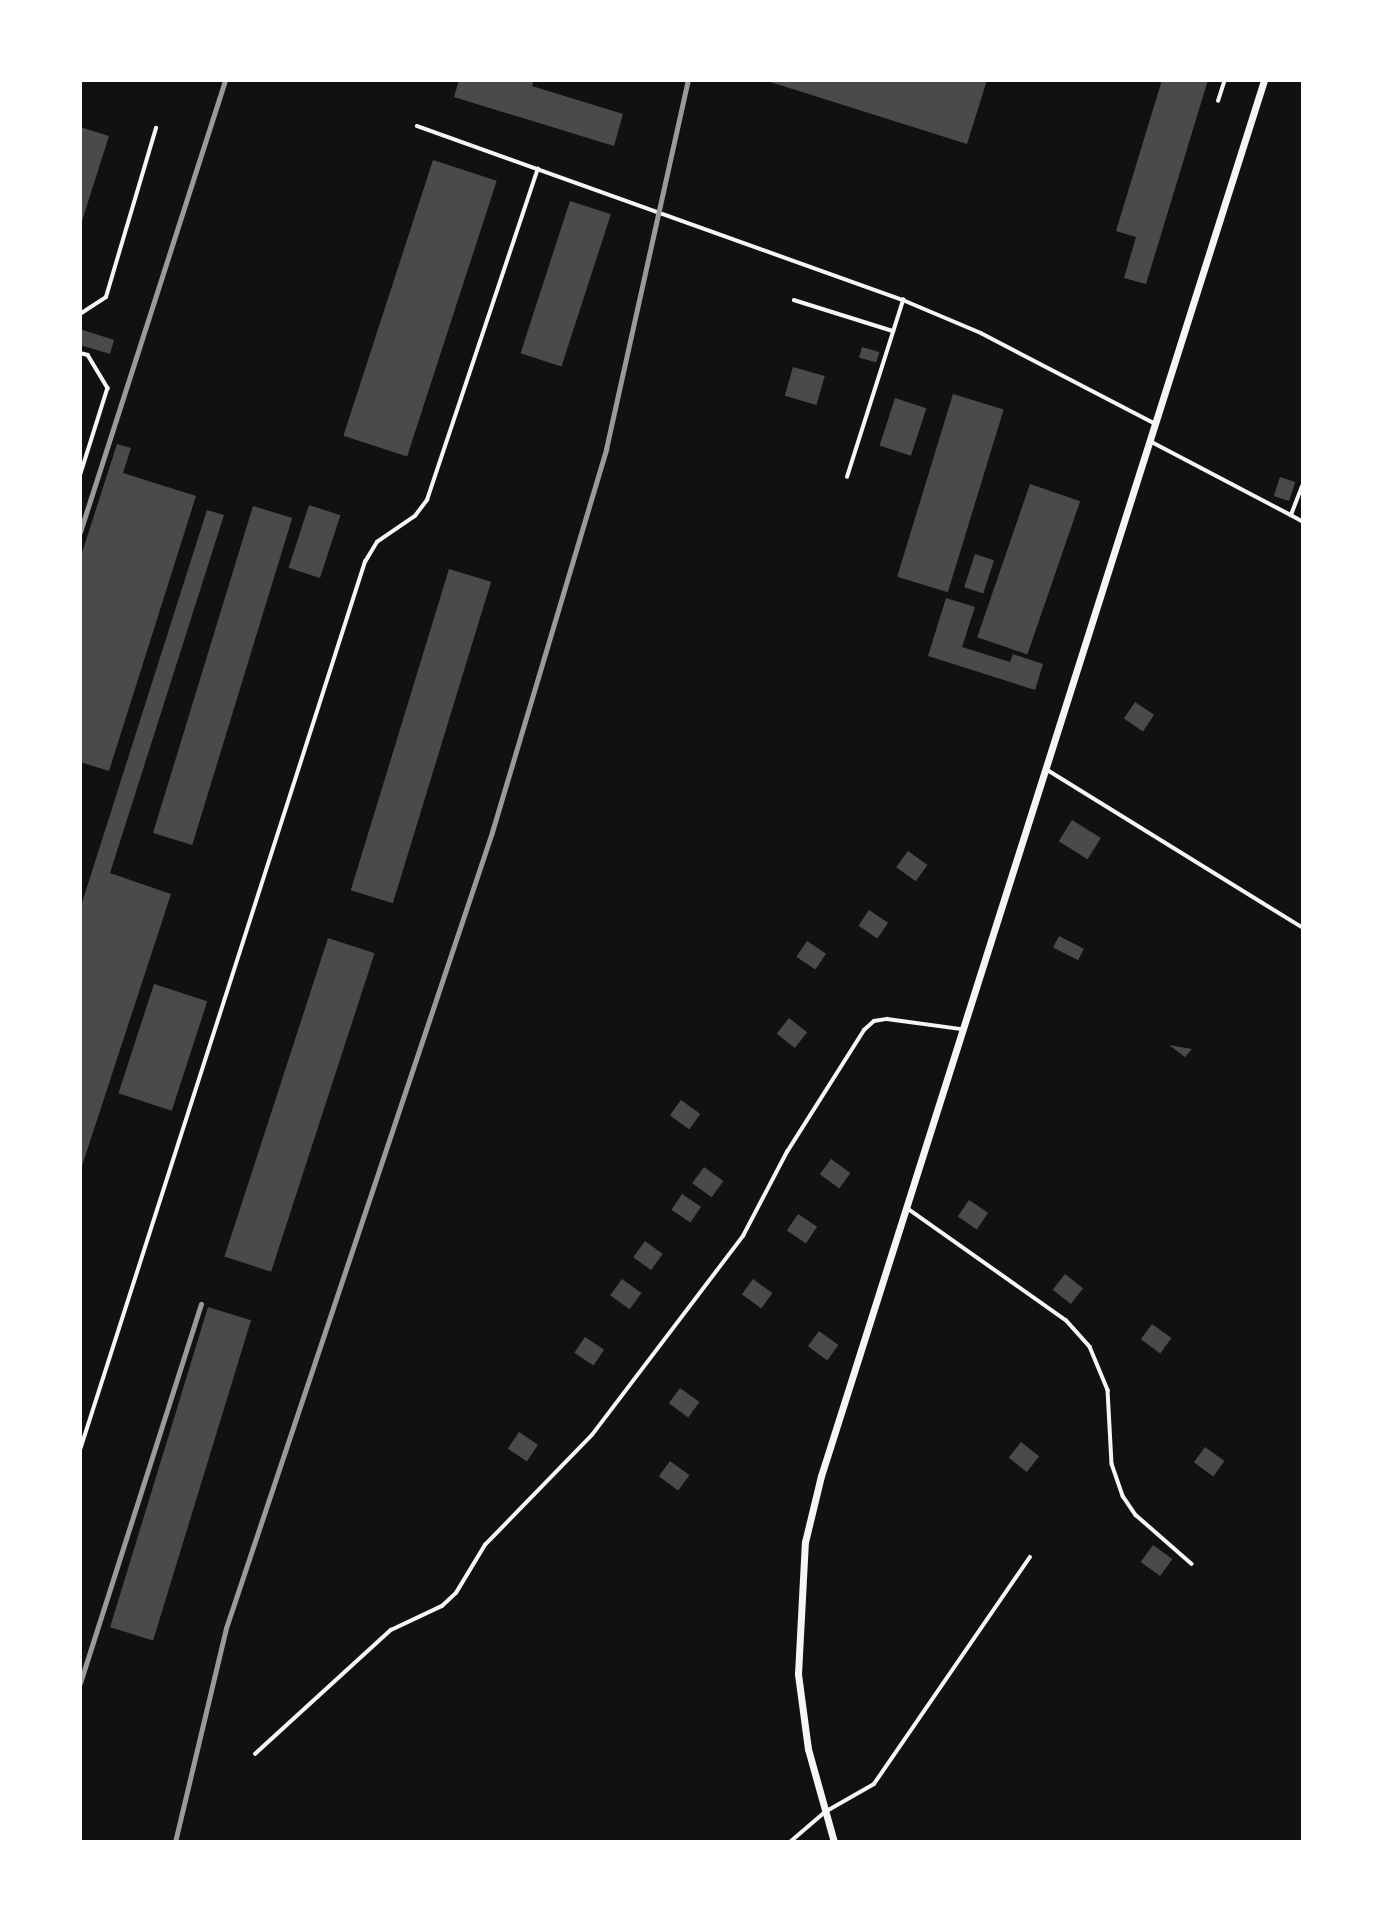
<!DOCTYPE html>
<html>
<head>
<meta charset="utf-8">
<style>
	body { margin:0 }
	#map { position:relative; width:1383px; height:1922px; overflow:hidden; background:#111; font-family:"Fira Sans",sans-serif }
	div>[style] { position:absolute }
	.building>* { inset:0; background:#4a4a4a; transform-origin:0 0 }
	.service>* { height:3.5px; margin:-1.75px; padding:0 1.75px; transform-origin:1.75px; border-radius:1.75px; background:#f5f5f5 }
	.minor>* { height:7px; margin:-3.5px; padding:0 3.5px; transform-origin:3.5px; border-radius:3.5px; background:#f5f5f5 }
	.rail>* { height:5px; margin:-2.5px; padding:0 2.5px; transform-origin:2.5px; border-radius:2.5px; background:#9a9a9a }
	span { translate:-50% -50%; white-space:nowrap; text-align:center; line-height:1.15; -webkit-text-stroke:6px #fff; paint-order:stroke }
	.frame { position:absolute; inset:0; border:82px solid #fff; pointer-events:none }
</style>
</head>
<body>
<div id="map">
	<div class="building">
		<div style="clip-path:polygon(459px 80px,534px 80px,532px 86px,623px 114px,614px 146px,454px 97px)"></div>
		<div style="clip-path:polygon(764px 80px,987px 80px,967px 144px)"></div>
		<div style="clip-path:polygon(1162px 80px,1208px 80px,1146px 284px,1124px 278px,1136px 237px,1116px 231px)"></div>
		<div style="clip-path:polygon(80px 127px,109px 136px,81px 224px,80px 224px)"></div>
		<div style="left:433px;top:160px;width:67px;height:290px;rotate:18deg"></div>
		<div style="left:570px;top:201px;width:43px;height:160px;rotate:18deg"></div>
		<div style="clip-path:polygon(80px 329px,114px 340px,110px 354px,80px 345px)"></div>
		<div style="left:862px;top:347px;width:18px;height:11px;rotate:16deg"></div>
		<div style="left:793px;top:367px;width:33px;height:30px;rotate:16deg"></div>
		<div style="left:953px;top:394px;width:53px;height:191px;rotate:17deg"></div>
		<div style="left:895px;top:398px;width:33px;height:50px;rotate:18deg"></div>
		<div style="clip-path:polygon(117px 444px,131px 448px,123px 473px,196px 496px,109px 771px,80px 762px,80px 559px)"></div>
		<div style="left:1280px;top:477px;width:16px;height:20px;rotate:18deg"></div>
		<div style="left:1030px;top:484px;width:53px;height:162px;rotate:19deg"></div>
		<div style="left:309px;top:505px;width:33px;height:66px;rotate:18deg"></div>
		<div style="left:253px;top:506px;width:41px;height:342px;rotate:17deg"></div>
		<div style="clip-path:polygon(207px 510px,224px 515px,110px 873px,171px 894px,80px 1172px,80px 909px)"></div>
		<div style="left:975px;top:554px;width:20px;height:35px;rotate:18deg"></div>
		<div style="left:449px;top:569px;width:44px;height:336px;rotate:17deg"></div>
		<div style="clip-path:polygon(946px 598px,975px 607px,962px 647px,1010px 662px,1013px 654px,1043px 664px,1035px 690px,928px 656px)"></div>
		<div style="left:1135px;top:702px;width:23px;height:20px;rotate:34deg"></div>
		<div style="left:1072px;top:820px;width:34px;height:25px;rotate:32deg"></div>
		<div style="left:908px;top:851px;width:24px;height:20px;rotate:36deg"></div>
		<div style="left:869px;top:910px;width:23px;height:19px;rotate:34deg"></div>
		<div style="left:1059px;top:936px;width:28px;height:13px;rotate:27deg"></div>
		<div style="left:328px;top:938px;width:49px;height:335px;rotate:18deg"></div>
		<div style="left:807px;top:941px;width:23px;height:19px;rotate:34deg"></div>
		<div style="left:154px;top:984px;width:56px;height:115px;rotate:18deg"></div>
		<div style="left:789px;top:1018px;width:23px;height:20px;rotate:38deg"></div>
		<div style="clip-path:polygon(1169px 1045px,1192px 1049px,1185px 1057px)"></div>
		<div style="left:681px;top:1100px;width:24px;height:19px;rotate:36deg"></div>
		<div style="left:831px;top:1159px;width:24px;height:19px;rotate:36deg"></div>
		<div style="left:704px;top:1167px;width:24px;height:20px;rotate:36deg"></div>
		<div style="left:682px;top:1194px;width:23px;height:19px;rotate:34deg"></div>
		<div style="left:969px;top:1200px;width:23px;height:20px;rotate:34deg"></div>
		<div style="left:798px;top:1214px;width:23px;height:20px;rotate:34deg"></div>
		<div style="left:645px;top:1241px;width:22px;height:20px;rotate:36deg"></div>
		<div style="left:1065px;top:1274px;width:23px;height:20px;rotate:38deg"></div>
		<div style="left:622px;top:1279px;width:24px;height:20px;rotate:36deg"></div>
		<div style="left:753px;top:1279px;width:24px;height:19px;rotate:36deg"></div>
		<div style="left:208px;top:1307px;width:45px;height:335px;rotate:17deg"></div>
		<div style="left:1152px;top:1324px;width:24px;height:19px;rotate:36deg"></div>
		<div style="left:819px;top:1331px;width:24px;height:19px;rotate:36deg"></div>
		<div style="left:585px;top:1337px;width:23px;height:19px;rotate:34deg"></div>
		<div style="left:680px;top:1388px;width:24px;height:19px;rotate:36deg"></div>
		<div style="left:519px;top:1432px;width:23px;height:20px;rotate:34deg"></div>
		<div style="left:1021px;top:1442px;width:23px;height:20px;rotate:38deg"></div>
		<div style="left:1205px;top:1447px;width:24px;height:19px;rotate:36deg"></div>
		<div style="left:670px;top:1461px;width:24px;height:19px;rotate:36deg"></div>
		<div style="left:1153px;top:1545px;width:24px;height:21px;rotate:36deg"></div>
	</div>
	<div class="service">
		<div style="left:1218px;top:101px;width:22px;rotate:-72deg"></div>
		<div style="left:417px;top:126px;width:516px;rotate:19.7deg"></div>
		<div style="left:903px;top:300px;width:85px;rotate:22.9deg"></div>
		<div style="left:981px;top:333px;width:195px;rotate:27.5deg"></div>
		<div style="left:794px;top:300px;width:104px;rotate:17.4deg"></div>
		<div style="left:80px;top:314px;width:31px;rotate:-33deg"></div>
		<div style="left:106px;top:297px;width:176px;rotate:-73.5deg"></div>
		<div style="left:80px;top:353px;width:8px;rotate:14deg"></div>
		<div style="left:88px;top:355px;width:39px;rotate:59deg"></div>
		<div style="left:108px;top:388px;width:93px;rotate:107.5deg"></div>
		<div style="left:1150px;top:441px;width:159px;rotate:27.7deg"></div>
		<div style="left:1291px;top:515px;width:30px;rotate:-69deg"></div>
		<div style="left:847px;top:477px;width:186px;rotate:-72.4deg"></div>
		<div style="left:1291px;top:515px;width:13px;rotate:29deg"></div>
		<div style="left:1046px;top:769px;width:301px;rotate:31.7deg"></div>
		<div style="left:907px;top:1208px;width:194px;rotate:35.2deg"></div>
		<div style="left:1066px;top:1320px;width:36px;rotate:48deg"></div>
		<div style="left:1090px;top:1347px;width:47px;rotate:67.3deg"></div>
		<div style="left:1108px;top:1390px;width:74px;rotate:86.9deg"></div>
		<div style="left:1112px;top:1464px;width:34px;rotate:71deg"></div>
		<div style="left:1123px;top:1496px;width:23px;rotate:56deg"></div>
		<div style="left:1136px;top:1515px;width:74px;rotate:41.2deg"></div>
		<div style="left:80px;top:1450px;width:933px;rotate:-72.21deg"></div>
		<div style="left:365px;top:562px;width:23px;rotate:-59deg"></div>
		<div style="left:377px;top:542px;width:46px;rotate:-34.4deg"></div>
		<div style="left:415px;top:516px;width:20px;rotate:-53deg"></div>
		<div style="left:427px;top:500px;width:349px;rotate:-71.5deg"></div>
		<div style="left:255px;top:1754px;width:184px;rotate:-42.4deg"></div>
		<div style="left:391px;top:1630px;width:56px;rotate:-25.2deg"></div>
		<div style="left:442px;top:1606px;width:19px;rotate:-43deg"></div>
		<div style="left:456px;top:1593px;width:56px;rotate:-58.9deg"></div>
		<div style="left:485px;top:1545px;width:153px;rotate:-45.8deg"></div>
		<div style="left:592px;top:1435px;width:250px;rotate:-52.8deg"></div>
		<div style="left:743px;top:1236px;width:95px;rotate:-62.4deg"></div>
		<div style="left:787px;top:1152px;width:144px;rotate:-57.7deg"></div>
		<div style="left:864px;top:1030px;width:13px;rotate:-42deg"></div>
		<div style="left:874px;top:1021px;width:13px;rotate:-9deg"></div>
		<div style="left:887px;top:1019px;width:75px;rotate:7.7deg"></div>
		<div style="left:790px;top:1842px;width:46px;rotate:-40.6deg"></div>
		<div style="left:825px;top:1812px;width:56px;rotate:-29.7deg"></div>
		<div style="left:874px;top:1784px;width:275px;rotate:-55.5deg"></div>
	</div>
	<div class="minor">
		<div style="left:834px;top:1842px;width:97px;rotate:-105.6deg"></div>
		<div style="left:808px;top:1749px;width:76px;rotate:-97.6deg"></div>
		<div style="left:798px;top:1674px;width:132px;rotate:-87deg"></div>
		<div style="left:805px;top:1542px;width:68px;rotate:-76.4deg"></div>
		<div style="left:821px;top:1476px;width:1465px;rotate:-72.39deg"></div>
	</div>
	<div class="rail">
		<div style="left:80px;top:532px;width:475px;rotate:-72.2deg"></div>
		<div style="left:80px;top:1683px;width:398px;rotate:-72.3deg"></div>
		<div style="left:175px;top:1842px;width:220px;rotate:-76.6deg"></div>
		<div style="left:226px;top:1628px;width:839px;rotate:-71.52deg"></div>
		<div style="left:492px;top:832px;width:400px;rotate:-73.4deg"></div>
		<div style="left:606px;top:449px;width:378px;rotate:-77.5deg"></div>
	</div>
	<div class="frame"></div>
</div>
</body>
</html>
